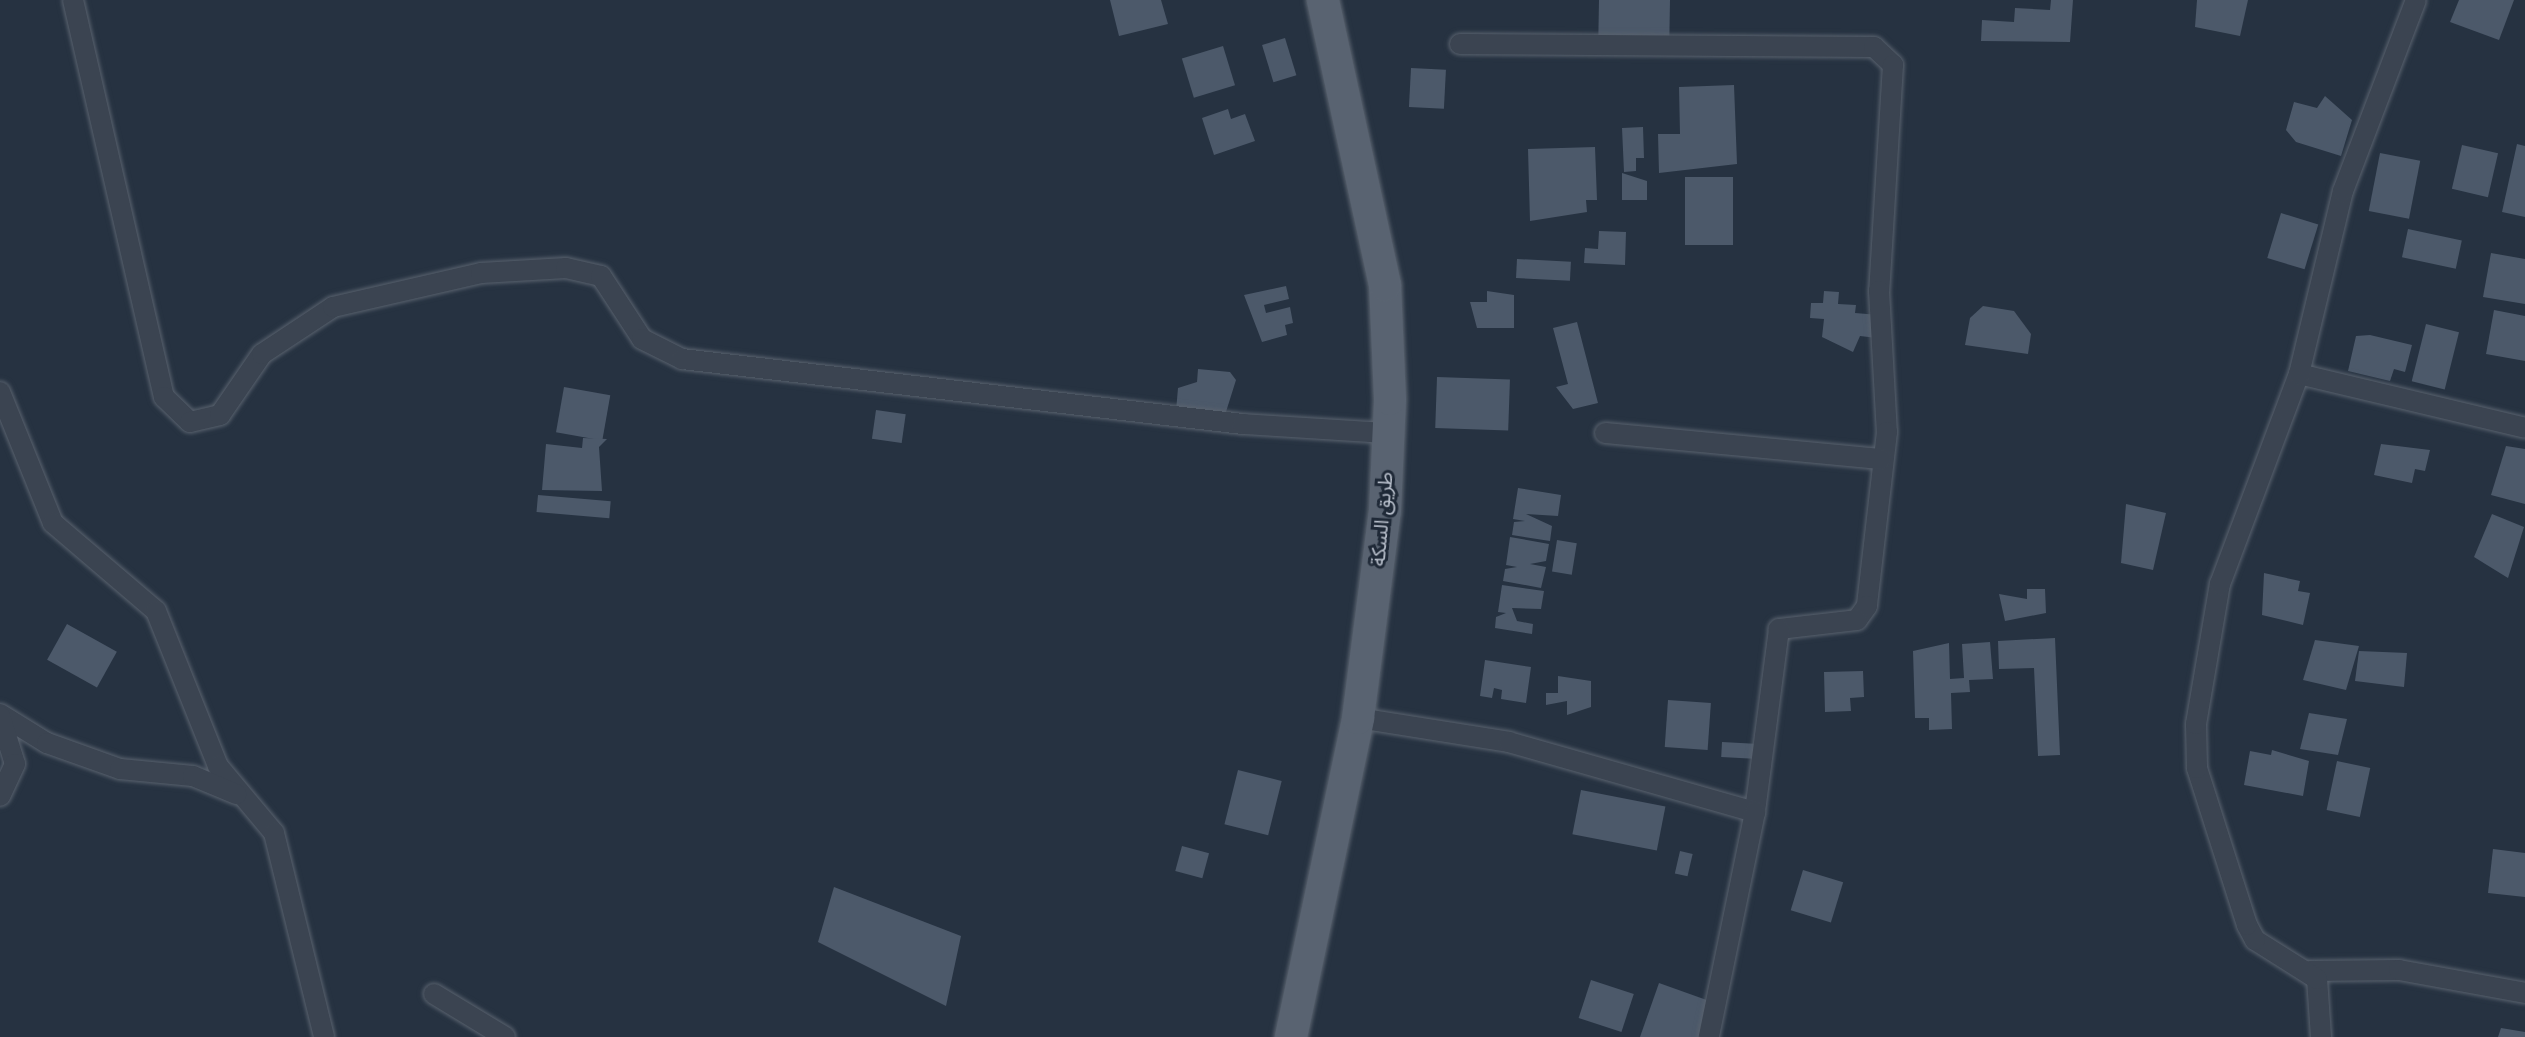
<!DOCTYPE html>
<html>
<head>
<meta charset="utf-8">
<style>
	body { margin:0 }
	#map { position:relative; width:2525px; height:1037px; overflow:hidden; background:#263241; font-family:Figtree,"Noto Sans Arabic",sans-serif }
	div>[style] { position:absolute }
	.building>* { inset:0; background:#4c596a; transform-origin:0 0 }
	.roads { filter:drop-shadow(0 0 2px #59626e) drop-shadow(0 0 2px #59626e) }
	.street>* { height:20px; margin:-10px; padding:0 10px; transform-origin:10px; border-radius:10px; background:#3b4451 }
	.primary>* { height:32px; margin:-16px; padding:0 16px; transform-origin:16px; border-radius:16px; background:#596371 }
	span { translate:-50% -50%; white-space:nowrap; text-align:center; line-height:1.15; -webkit-text-stroke:6px #1f2937; paint-order:stroke }
	.street-label { font-size:20px; color:#b8bfcb }
</style>
</head>
<body>
<div id="map">
	<div class="building">
		<div style="clip-path:polygon(1110px 0,1161px 0,1168px 24px,1119px 36px)"></div>
		<div style="left:1670px;top:0;width:41px;height:71px;rotate:91deg"></div>
		<div style="clip-path:polygon(2051px 0,2073px 0,2070px 42px,1981px 41px,1982px 20px,2014px 22px,2015px 8px,2050px 10px)"></div>
		<div style="clip-path:polygon(2197px 0,2248px 0,2240px 36px,2195px 27px)"></div>
		<div style="clip-path:polygon(2459px 0,2514px 0,2499px 40px,2450px 22px)"></div>
		<div style="left:1285px;top:38px;width:39px;height:24px;rotate:73deg"></div>
		<div style="left:1223px;top:46px;width:41px;height:43px;rotate:73deg"></div>
		<div style="left:1411px;top:68px;width:35px;height:39px;rotate:3deg"></div>
		<div style="clip-path:polygon(1734px 85px,1737px 164px,1659px 173px,1658px 134px,1680px 134px,1679px 87px)"></div>
		<div style="clip-path:polygon(2325px 96px,2352px 120px,2341px 156px,2296px 142px,2286px 130px,2294px 102px,2317px 108px)"></div>
		<div style="clip-path:polygon(1228px 109px,1231px 119px,1245px 114px,1255px 141px,1214px 155px,1202px 118px)"></div>
		<div style="clip-path:polygon(1643px 127px,1644px 158px,1636px 158px,1636px 171px,1624px 172px,1622px 128px)"></div>
		<div style="clip-path:polygon(2517px 144px,2525px 146px,2525px 217px,2502px 212px)"></div>
		<div style="left:2462px;top:145px;width:37px;height:45px;rotate:13deg"></div>
		<div style="clip-path:polygon(1595px 147px,1597px 200px,1586px 200px,1587px 212px,1530px 221px,1528px 149px)"></div>
		<div style="left:2380px;top:153px;width:41px;height:59px;rotate:11deg"></div>
		<div style="clip-path:polygon(1622px 173px,1647px 181px,1647px 200px,1622px 200px)"></div>
		<div style="left:1733px;top:177px;width:68px;height:48px;rotate:90deg"></div>
		<div style="left:2281px;top:213px;width:39px;height:47px;rotate:17deg"></div>
		<div style="left:2408px;top:229px;width:55px;height:29px;rotate:12deg"></div>
		<div style="clip-path:polygon(1599px 231px,1626px 232px,1625px 265px,1584px 263px,1585px 248px,1598px 249px)"></div>
		<div style="clip-path:polygon(2491px 253px,2525px 259px,2525px 304px,2483px 297px)"></div>
		<div style="left:1517px;top:259px;width:54px;height:19px;rotate:3deg"></div>
		<div style="clip-path:polygon(1286px 286px,1289px 299px,1264px 305px,1266px 313px,1290px 307px,1293px 323px,1285px 325px,1287px 335px,1262px 342px,1244px 295px)"></div>
		<div style="clip-path:polygon(1487px 291px,1514px 295px,1514px 328px,1477px 328px,1470px 302px,1487px 302px)"></div>
		<div style="clip-path:polygon(1824px 291px,1839px 292px,1838px 304px,1856px 305px,1855px 313px,1879px 315px,1877px 338px,1860px 336px,1853px 352px,1822px 337px,1824px 319px,1810px 318px,1811px 303px,1823px 303px)"></div>
		<div style="clip-path:polygon(1983px 306px,2014px 311px,2031px 334px,2028px 354px,1965px 345px,1970px 318px)"></div>
		<div style="clip-path:polygon(2494px 310px,2525px 316px,2525px 361px,2486px 354px)"></div>
		<div style="clip-path:polygon(1577px 322px,1598px 403px,1573px 409px,1556px 387px,1568px 384px,1553px 328px)"></div>
		<div style="left:2426px;top:324px;width:34px;height:59px;rotate:14deg"></div>
		<div style="clip-path:polygon(2370px 335px,2412px 345px,2405px 372px,2394px 369px,2390px 381px,2348px 371px,2356px 336px)"></div>
		<div style="clip-path:polygon(1198px 369px,1230px 372px,1236px 380px,1225px 415px,1176px 411px,1178px 388px,1197px 382px)"></div>
		<div style="left:1437px;top:377px;width:73px;height:51px;rotate:2deg"></div>
		<div style="left:564px;top:387px;width:47px;height:46px;rotate:10deg"></div>
		<div style="left:876px;top:410px;width:30px;height:29px;rotate:8deg"></div>
		<div style="clip-path:polygon(583px 438px,607px 439px,599px 447px,602px 491px,542px 490px,546px 444px,582px 448px)"></div>
		<div style="clip-path:polygon(2381px 444px,2430px 450px,2425px 471px,2415px 469px,2412px 483px,2374px 475px)"></div>
		<div style="clip-path:polygon(2506px 446px,2525px 449px,2525px 504px,2491px 495px)"></div>
		<div style="clip-path:polygon(1518px 488px,1561px 495px,1558px 516px,1526px 514px,1552px 526px,1550px 541px,1512px 535px,1514px 522px,1525px 521px,1513px 519px)"></div>
		<div style="left:538px;top:495px;width:73px;height:17px;rotate:5deg"></div>
		<div style="clip-path:polygon(2126px 504px,2166px 513px,2153px 570px,2121px 563px)"></div>
		<div style="clip-path:polygon(2492px 514px,2524px 527px,2508px 578px,2474px 557px)"></div>
		<div style="clip-path:polygon(1510px 537px,1549px 544px,1546px 561px,1530px 564px,1546px 567px,1541px 588px,1503px 581px,1505px 569px,1517px 567px,1506px 565px)"></div>
		<div style="left:1557px;top:540px;width:20px;height:32px;rotate:9deg"></div>
		<div style="clip-path:polygon(2264px 573px,2300px 581px,2298px 591px,2310px 593px,2303px 625px,2262px 615px)"></div>
		<div style="clip-path:polygon(1502px 585px,1544px 591px,1541px 609px,1512px 608px,1517px 621px,1533px 624px,1532px 634px,1495px 628px,1496px 617px,1506px 613px,1498px 612px)"></div>
		<div style="clip-path:polygon(2027px 589px,2045px 589px,2046px 613px,2005px 621px,1999px 594px,2027px 599px)"></div>
		<div style="left:67px;top:624px;width:57px;height:41px;rotate:29deg"></div>
		<div style="clip-path:polygon(2055px 638px,2060px 755px,2038px 756px,2034px 668px,1999px 669px,1998px 641px)"></div>
		<div style="clip-path:polygon(2315px 640px,2359px 646px,2346px 690px,2303px 680px)"></div>
		<div style="clip-path:polygon(1990px 642px,1993px 679px,1969px 680px,1970px 692px,1951px 693px,1952px 729px,1929px 730px,1929px 718px,1915px 718px,1913px 651px,1949px 643px,1950px 679px,1964px 678px,1962px 644px)"></div>
		<div style="clip-path:polygon(2359px 651px,2407px 653px,2404px 687px,2355px 681px)"></div>
		<div style="clip-path:polygon(1485px 660px,1531px 667px,1526px 703px,1501px 699px,1502px 690px,1494px 688px,1492px 698px,1480px 696px)"></div>
		<div style="clip-path:polygon(1863px 671px,1864px 697px,1850px 698px,1851px 711px,1825px 712px,1824px 672px)"></div>
		<div style="clip-path:polygon(1558px 676px,1591px 681px,1591px 707px,1567px 715px,1567px 701px,1546px 705px,1546px 693px,1558px 693px)"></div>
		<div style="left:1668px;top:700px;width:43px;height:47px;rotate:4deg"></div>
		<div style="clip-path:polygon(2309px 713px,2347px 719px,2338px 755px,2300px 749px)"></div>
		<div style="left:1722px;top:742px;width:37px;height:15px;rotate:3deg"></div>
		<div style="clip-path:polygon(2272px 750px,2309px 761px,2303px 796px,2244px 785px,2250px 751px,2271px 755px)"></div>
		<div style="left:2337px;top:761px;width:34px;height:50px;rotate:12deg"></div>
		<div style="left:1238px;top:770px;width:45px;height:56px;rotate:14deg"></div>
		<div style="left:1581px;top:790px;width:86px;height:45px;rotate:11deg"></div>
		<div style="left:1182px;top:846px;width:28px;height:26px;rotate:15deg"></div>
		<div style="clip-path:polygon(2493px 849px,2525px 853px,2525px 897px,2488px 893px)"></div>
		<div style="left:1680px;top:851px;width:13px;height:23px;rotate:13deg"></div>
		<div style="left:1803px;top:870px;width:42px;height:42px;rotate:17deg"></div>
		<div style="clip-path:polygon(834px 887px,961px 936px,946px 1006px,818px 942px)"></div>
		<div style="left:1591px;top:980px;width:45px;height:40px;rotate:18deg"></div>
		<div style="clip-path:polygon(1659px 983px,1715px 1003px,1703px 1037px,1640px 1037px)"></div>
		<div style="clip-path:polygon(2501px 1028px,2525px 1032px,2525px 1037px,2498px 1037px)"></div>
	</div>
	<div class="roads">
		<div class="street">
			<div style="left:73px;top:0;width:407px;rotate:77.1deg"></div>
			<div style="left:164px;top:397px;width:36px;rotate:44deg"></div>
			<div style="left:190px;top:422px;width:31px;rotate:-13deg"></div>
			<div style="left:220px;top:415px;width:74px;rotate:-55.5deg"></div>
			<div style="left:262px;top:354px;width:85px;rotate:-33.5deg"></div>
			<div style="left:333px;top:307px;width:152px;rotate:-12.9deg"></div>
			<div style="left:481px;top:273px;width:85px;rotate:-3.4deg"></div>
			<div style="left:566px;top:268px;width:36px;rotate:13deg"></div>
			<div style="left:601px;top:276px;width:75px;rotate:56.9deg"></div>
			<div style="left:642px;top:339px;width:45px;rotate:26.6deg"></div>
			<div style="left:682px;top:359px;width:565px;rotate:6.61deg"></div>
			<div style="left:1243px;top:424px;width:145px;rotate:3.6deg"></div>
			<div style="left:1460px;top:44px;width:414px;rotate:0.4deg"></div>
			<div style="left:1874px;top:47px;width:26px;rotate:43deg"></div>
			<div style="left:1893px;top:65px;width:226px;rotate:93.5deg"></div>
			<div style="left:1879px;top:291px;width:141px;rotate:86.8deg"></div>
			<div style="left:1887px;top:432px;width:175px;rotate:96.6deg"></div>
			<div style="left:1867px;top:606px;width:17px;rotate:126deg"></div>
			<div style="left:1857px;top:620px;width:79px;rotate:173.4deg"></div>
			<div style="left:1779px;top:629px;width:185px;rotate:97.5deg"></div>
			<div style="left:2299px;top:374px;width:232px;rotate:13.4deg"></div>
			<div style="left:0;top:392px;width:141px;rotate:68deg"></div>
			<div style="left:53px;top:523px;width:135px;rotate:40.5deg"></div>
			<div style="left:156px;top:611px;width:167px;rotate:68.2deg"></div>
			<div style="left:218px;top:766px;width:87px;rotate:50.1deg"></div>
			<div style="left:274px;top:833px;width:210px;rotate:76.2deg"></div>
			<div style="left:1605px;top:433px;width:277px;rotate:5.4deg"></div>
			<div style="left:0;top:714px;width:55px;rotate:31.7deg"></div>
			<div style="left:47px;top:743px;width:77px;rotate:19.6deg"></div>
			<div style="left:120px;top:769px;width:73px;rotate:5.5deg"></div>
			<div style="left:193px;top:776px;width:47px;rotate:22.7deg"></div>
			<div style="left:0;top:716px;width:50px;rotate:72.6deg"></div>
			<div style="left:15px;top:764px;width:35px;rotate:115deg"></div>
			<div style="left:1358px;top:718px;width:153px;rotate:9deg"></div>
			<div style="left:1509px;top:742px;width:256px;rotate:15.9deg"></div>
			<div style="left:1755px;top:812px;width:230px;rotate:101.6deg"></div>
			<div style="left:2310px;top:971px;width:89px;rotate:-0.6deg"></div>
			<div style="left:2399px;top:970px;width:128px;rotate:10.3deg"></div>
			<div style="left:434px;top:994px;width:83px;rotate:31.2deg"></div>
			<div style="left:2321px;top:1037px;width:58px;rotate:-93.9deg"></div>
			<div style="left:2317px;top:979px;width:73px;rotate:-147.8deg"></div>
			<div style="left:2255px;top:940px;width:17px;rotate:-118deg"></div>
			<div style="left:2247px;top:925px;width:165px;rotate:-107.7deg"></div>
			<div style="left:2197px;top:768px;width:44px;rotate:-91.3deg"></div>
			<div style="left:2196px;top:724px;width:142px;rotate:-80.3deg"></div>
			<div style="left:2220px;top:584px;width:224px;rotate:-69.4deg"></div>
			<div style="left:2299px;top:374px;width:188px;rotate:-76.5deg"></div>
			<div style="left:2343px;top:191px;width:204px;rotate:-69.1deg"></div>
		</div>
		<div class="primary">
			<div style="left:1291px;top:1037px;width:326px;rotate:-78.1deg"></div>
			<div style="left:1358px;top:718px;width:209px;rotate:-82.6deg"></div>
			<div style="left:1385px;top:511px;width:112px;rotate:-87.4deg"></div>
			<div style="left:1390px;top:399px;width:114px;rotate:-92.5deg"></div>
			<div style="left:1385px;top:285px;width:292px;rotate:-102.3deg"></div>
		</div>
	</div>
	<div class="street-label">
		<span style="left:1382px;top:519px;rotate:-85deg">طريق السكة</span>
	</div>
</div>
</body>
</html>
